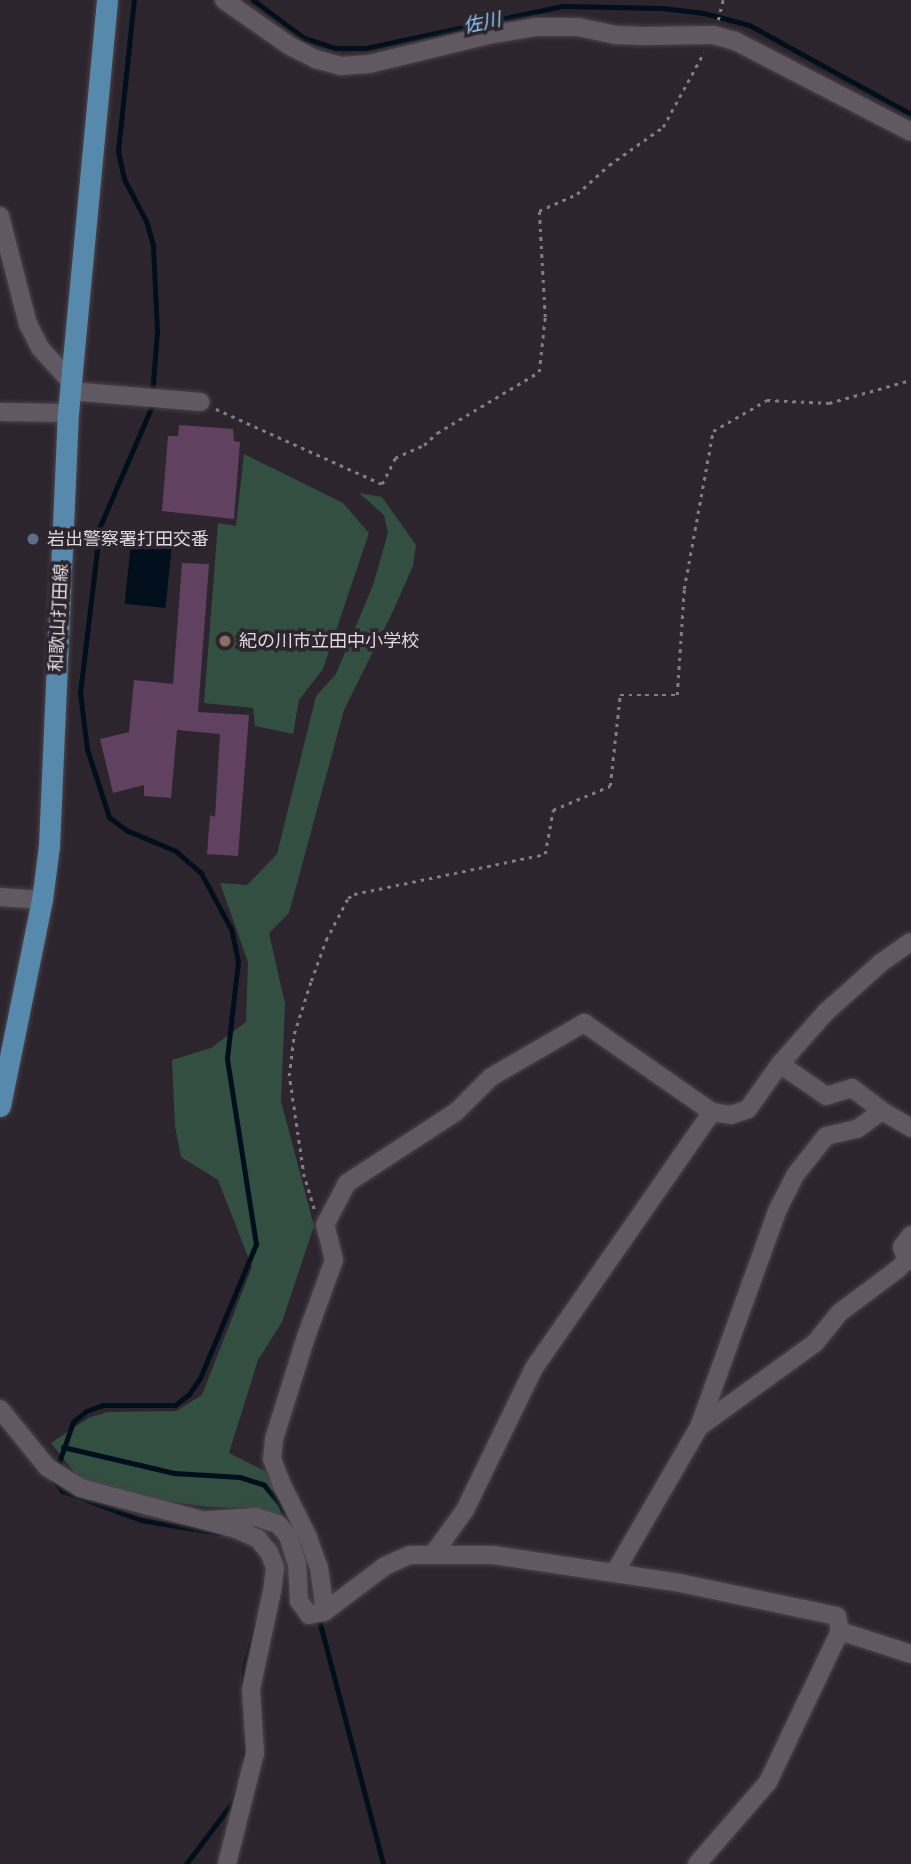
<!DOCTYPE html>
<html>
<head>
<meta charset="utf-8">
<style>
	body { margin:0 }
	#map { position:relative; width:911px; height:1864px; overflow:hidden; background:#2d252d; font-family:"Public Sans","Noto Sans JP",sans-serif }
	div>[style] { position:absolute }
	.green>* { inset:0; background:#324f41 }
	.water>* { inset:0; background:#000f1b; transform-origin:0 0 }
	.stream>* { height:5px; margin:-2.5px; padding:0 2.5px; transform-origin:2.5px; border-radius:2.5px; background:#000f1b }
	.building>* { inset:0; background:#604260 }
	.path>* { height:2.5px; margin-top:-1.25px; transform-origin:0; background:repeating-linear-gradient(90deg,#847e84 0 3.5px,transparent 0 8.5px) }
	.roads { filter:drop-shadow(0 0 2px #4a434a) drop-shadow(0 0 2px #4a434a) }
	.minor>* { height:18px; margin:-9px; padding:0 9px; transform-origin:9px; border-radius:9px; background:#615961 }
	.major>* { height:21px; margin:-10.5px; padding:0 10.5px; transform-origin:10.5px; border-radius:10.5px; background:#5689ab }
	.dots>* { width:19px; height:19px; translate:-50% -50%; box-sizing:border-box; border:4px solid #2d252d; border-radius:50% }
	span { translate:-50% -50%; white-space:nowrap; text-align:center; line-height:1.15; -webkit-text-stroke:7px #2d252d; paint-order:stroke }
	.poi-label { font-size:18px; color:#dfdadf }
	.left { translate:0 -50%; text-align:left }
	.street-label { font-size:18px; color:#dfdadf }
	.water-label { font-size:19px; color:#89cff9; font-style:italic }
</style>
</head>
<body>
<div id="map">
	<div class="green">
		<div style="clip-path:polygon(244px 454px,343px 503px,369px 533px,323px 669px,299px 700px,293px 734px,255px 726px,253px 708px,204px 703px,218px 523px,236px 526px)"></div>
		<div style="clip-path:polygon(359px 493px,382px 497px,416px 545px,413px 566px,394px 609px,344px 710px,289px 913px,269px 933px,285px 1004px,281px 1101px,314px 1226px,282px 1322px,258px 1360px,229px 1453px,265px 1471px,297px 1525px,253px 1508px,208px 1507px,145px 1498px,82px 1482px,51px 1443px,90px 1417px,108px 1412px,176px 1411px,202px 1395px,252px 1267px,218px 1180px,181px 1157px,175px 1126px,172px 1060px,211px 1048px,246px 1022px,248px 962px,220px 883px,247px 885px,277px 854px,316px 696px,336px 674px,373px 585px,388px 533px,384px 515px)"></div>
	</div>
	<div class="water">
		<div style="left:131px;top:543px;width:41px;height:61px;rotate:6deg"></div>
	</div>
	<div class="stream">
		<div style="left:253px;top:0;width:64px;rotate:36.7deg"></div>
		<div style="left:304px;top:38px;width:33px;rotate:18deg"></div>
		<div style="left:335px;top:48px;width:31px"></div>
		<div style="left:366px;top:48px;width:200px;rotate:-12.1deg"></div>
		<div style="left:562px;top:6px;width:100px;rotate:1.1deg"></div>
		<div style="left:662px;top:8px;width:42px;rotate:6.8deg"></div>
		<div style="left:704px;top:13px;width:47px;rotate:14.9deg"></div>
		<div style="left:749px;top:25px;width:185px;rotate:28.8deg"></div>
		<div style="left:63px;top:1447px;width:114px;rotate:13.2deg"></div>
		<div style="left:174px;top:1473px;width:66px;rotate:3.5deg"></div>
		<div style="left:240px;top:1477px;width:25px;rotate:18deg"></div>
		<div style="left:264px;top:1485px;width:25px;rotate:50deg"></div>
		<div style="left:280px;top:1504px;width:25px;rotate:67deg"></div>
		<div style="left:57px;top:1468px;width:49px;rotate:-70.8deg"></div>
		<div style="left:73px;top:1422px;width:17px;rotate:-40deg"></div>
		<div style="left:86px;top:1411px;width:18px;rotate:-19deg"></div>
		<div style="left:103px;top:1405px;width:72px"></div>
		<div style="left:175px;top:1405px;width:18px;rotate:-38deg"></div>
		<div style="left:189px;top:1394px;width:19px;rotate:-55deg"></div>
		<div style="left:200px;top:1378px;width:145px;rotate:-67.3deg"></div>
		<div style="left:256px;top:1244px;width:188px;rotate:-98.9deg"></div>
		<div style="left:227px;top:1058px;width:98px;rotate:-83.5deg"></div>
		<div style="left:238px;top:961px;width:33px;rotate:-102deg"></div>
		<div style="left:231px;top:929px;width:64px;rotate:-118.2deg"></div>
		<div style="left:201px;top:873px;width:33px;rotate:-139deg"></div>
		<div style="left:176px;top:851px;width:54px;rotate:-157.2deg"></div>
		<div style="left:126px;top:830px;width:21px;rotate:-143deg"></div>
		<div style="left:109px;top:817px;width:71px;rotate:-107.9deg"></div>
		<div style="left:87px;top:749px;width:56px;rotate:-97.1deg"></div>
		<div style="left:80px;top:693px;width:168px;rotate:-83.2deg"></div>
		<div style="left:100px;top:526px;width:129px;rotate:-66.6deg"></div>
		<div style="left:151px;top:408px;width:77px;rotate:-85.5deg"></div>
		<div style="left:157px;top:331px;width:86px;rotate:-92.7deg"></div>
		<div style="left:153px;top:245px;width:25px;rotate:-106deg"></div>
		<div style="left:146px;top:221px;width:47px;rotate:-117.6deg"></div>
		<div style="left:124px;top:179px;width:29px;rotate:-102deg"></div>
		<div style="left:118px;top:151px;width:152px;rotate:-84deg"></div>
		<div style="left:55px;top:1478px;width:3px;rotate:108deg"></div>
		<div style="left:54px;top:1481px;width:13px;rotate:51deg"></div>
		<div style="left:62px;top:1491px;width:84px;rotate:20.2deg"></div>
		<div style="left:141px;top:1520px;width:78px;rotate:9.6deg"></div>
		<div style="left:302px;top:1552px;width:25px;rotate:67deg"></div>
		<div style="left:318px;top:1616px;width:256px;rotate:75.3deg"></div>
		<div style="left:243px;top:1686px;width:22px;rotate:-85deg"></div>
		<div style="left:245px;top:1664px;width:41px;rotate:-74.6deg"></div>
		<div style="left:244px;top:1766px;width:32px;rotate:-86deg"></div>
		<div style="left:186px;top:1864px;width:76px;rotate:-53deg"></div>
		<div style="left:232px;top:1803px;width:18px;rotate:-68deg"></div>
	</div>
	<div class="building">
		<div style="clip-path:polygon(179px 425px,233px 429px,234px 441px,240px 442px,234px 519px,162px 511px,168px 436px,178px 436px)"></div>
		<div style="clip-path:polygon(182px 563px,209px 564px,198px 712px,249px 715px,238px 856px,207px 854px,210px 815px,215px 817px,220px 734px,177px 730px,171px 798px,144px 796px,144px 785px,113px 793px,100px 739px,129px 732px,134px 680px,173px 684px)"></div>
	</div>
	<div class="path">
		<div style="left:718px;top:20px;width:21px;rotate:-76deg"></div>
		<div style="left:216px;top:409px;width:182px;rotate:24.3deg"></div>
		<div style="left:382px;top:484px;width:29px;rotate:-63deg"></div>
		<div style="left:395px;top:458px;width:32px;rotate:-24deg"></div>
		<div style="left:424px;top:445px;width:18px;rotate:-43deg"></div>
		<div style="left:437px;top:433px;width:119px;rotate:-30.9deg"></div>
		<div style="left:539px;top:372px;width:55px;rotate:-83.8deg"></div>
		<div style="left:545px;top:317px;width:106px;rotate:-93.2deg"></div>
		<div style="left:539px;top:211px;width:42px;rotate:-24.1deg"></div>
		<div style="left:577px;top:194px;width:43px;rotate:-42.2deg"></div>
		<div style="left:609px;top:165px;width:66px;rotate:-35.1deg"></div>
		<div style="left:663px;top:127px;width:85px;rotate:-61.3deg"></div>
		<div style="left:314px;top:1209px;width:34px;rotate:-107deg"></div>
		<div style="left:304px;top:1177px;width:102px;rotate:-98.4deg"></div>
		<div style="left:289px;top:1076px;width:42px;rotate:-83.2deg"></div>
		<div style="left:294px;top:1034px;width:56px;rotate:-72.2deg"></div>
		<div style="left:311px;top:981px;width:44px;rotate:-69.9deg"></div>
		<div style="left:326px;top:940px;width:47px;rotate:-62.4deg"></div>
		<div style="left:348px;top:898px;width:7px;rotate:-34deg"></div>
		<div style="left:354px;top:894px;width:195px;rotate:-11.8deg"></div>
		<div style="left:545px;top:854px;width:45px;rotate:-79.7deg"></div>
		<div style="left:553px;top:810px;width:62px;rotate:-22.8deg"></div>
		<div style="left:610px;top:786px;width:92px;rotate:-83.7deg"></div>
		<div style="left:620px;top:695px;width:57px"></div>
		<div style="left:677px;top:695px;width:106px;rotate:-86.2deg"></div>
		<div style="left:684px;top:589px;width:161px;rotate:-79.6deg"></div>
		<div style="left:713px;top:431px;width:62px;rotate:-29.9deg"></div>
		<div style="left:767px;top:400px;width:62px;rotate:2.8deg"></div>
		<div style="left:829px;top:403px;width:85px;rotate:-15.7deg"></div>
	</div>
	<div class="roads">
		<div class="minor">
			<div style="left:224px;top:0;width:80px;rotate:34.9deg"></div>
			<div style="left:290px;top:46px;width:28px;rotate:27deg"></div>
			<div style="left:315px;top:59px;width:27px;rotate:15deg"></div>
			<div style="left:341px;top:66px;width:28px;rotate:-4deg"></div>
			<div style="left:369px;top:64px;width:123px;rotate:-13.6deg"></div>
			<div style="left:489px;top:35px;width:48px;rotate:-9.7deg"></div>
			<div style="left:536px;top:27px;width:42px"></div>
			<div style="left:578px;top:27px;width:38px;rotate:12deg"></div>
			<div style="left:615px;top:35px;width:24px;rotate:2deg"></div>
			<div style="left:639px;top:36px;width:74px;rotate:-0.8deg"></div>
			<div style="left:713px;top:35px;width:23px;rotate:15deg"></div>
			<div style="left:735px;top:41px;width:198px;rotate:27.3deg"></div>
			<div style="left:0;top:216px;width:112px;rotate:75.5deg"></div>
			<div style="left:28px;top:324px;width:27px;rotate:63deg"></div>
			<div style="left:40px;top:348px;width:46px;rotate:47.6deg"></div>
			<div style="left:70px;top:391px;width:131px;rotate:4.8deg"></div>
			<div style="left:0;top:412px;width:68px;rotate:0.8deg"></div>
			<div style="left:0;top:897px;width:42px;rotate:4.1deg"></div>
			<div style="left:780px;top:1064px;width:56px;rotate:34.8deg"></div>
			<div style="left:826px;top:1096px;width:27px;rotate:-17deg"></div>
			<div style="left:852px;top:1088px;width:38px;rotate:37deg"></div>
			<div style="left:882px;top:1111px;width:34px;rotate:30deg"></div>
			<div style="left:0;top:1409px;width:75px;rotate:51deg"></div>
			<div style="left:47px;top:1467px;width:39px;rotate:32deg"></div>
			<div style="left:80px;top:1488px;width:161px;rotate:14.7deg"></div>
			<div style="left:236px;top:1529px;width:24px;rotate:24deg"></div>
			<div style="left:258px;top:1539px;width:17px;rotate:50deg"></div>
			<div style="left:269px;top:1552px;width:17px;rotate:69deg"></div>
			<div style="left:275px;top:1568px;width:23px;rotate:97deg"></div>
			<div style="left:272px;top:1591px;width:100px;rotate:102.1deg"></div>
			<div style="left:251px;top:1689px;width:64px;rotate:86.4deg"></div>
			<div style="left:255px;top:1753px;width:114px;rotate:104.2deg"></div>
			<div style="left:699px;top:1427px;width:143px;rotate:-35.9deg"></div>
			<div style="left:815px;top:1343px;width:38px;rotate:-51deg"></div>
			<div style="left:839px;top:1313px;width:74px;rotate:-36.7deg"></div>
			<div style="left:898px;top:1269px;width:13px;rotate:-45deg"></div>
			<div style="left:907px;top:1260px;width:14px;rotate:-111deg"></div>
			<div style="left:902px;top:1247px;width:15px;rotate:-53deg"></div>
			<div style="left:208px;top:1520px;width:48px;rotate:-3.6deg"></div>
			<div style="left:256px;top:1517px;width:23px;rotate:18deg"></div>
			<div style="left:278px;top:1524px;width:16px;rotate:50deg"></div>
			<div style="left:288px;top:1536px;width:28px;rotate:72deg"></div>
			<div style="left:297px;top:1563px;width:38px;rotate:87deg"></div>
			<div style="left:299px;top:1601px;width:17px;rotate:54deg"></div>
			<div style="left:309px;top:1615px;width:15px;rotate:-11deg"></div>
			<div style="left:324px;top:1612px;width:76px;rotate:-37deg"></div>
			<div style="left:385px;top:1566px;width:27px;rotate:-24deg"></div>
			<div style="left:410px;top:1555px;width:83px"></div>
			<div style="left:493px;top:1555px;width:189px;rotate:8.5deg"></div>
			<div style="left:680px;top:1583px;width:160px;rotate:11.9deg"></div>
			<div style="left:837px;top:1616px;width:15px;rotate:79deg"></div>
			<div style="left:840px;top:1631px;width:75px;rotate:17.9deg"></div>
			<div style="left:434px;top:1553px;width:53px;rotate:-54.2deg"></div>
			<div style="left:465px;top:1510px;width:158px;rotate:-64.1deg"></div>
			<div style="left:534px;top:1368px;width:312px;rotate:-55.2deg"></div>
			<div style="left:615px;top:1572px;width:168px;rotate:-59.9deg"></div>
			<div style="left:699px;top:1427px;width:232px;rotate:-70.1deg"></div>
			<div style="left:778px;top:1209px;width:39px;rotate:-63deg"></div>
			<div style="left:796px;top:1174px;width:48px;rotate:-51.7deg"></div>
			<div style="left:826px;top:1136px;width:32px;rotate:-13deg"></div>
			<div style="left:857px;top:1129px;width:31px;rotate:-36deg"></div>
			<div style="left:325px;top:1611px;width:43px;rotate:-97.9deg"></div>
			<div style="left:319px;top:1568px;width:33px;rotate:-110deg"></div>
			<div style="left:308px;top:1537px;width:58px;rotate:-116.6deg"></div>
			<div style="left:282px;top:1485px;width:28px;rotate:-111deg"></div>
			<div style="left:272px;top:1459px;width:20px;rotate:-84deg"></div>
			<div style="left:274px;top:1439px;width:107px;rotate:-72.6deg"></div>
			<div style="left:306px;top:1337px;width:82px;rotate:-70deg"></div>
			<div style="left:334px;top:1260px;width:36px;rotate:-104deg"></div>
			<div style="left:325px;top:1225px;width:47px;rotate:-62.4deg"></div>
			<div style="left:347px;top:1183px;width:130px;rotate:-33.1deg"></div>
			<div style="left:456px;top:1112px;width:49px;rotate:-45deg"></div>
			<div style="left:491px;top:1077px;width:108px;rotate:-30.1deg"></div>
			<div style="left:584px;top:1023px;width:156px;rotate:34.8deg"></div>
			<div style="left:712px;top:1112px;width:19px;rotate:9deg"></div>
			<div style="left:731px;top:1115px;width:18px;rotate:-19deg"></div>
			<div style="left:748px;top:1109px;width:55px;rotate:-54.6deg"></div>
			<div style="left:780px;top:1064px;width:69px;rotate:-48.5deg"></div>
			<div style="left:826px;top:1012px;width:75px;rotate:-41.8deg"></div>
			<div style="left:882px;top:962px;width:35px;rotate:-35deg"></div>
			<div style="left:697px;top:1864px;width:108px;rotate:-49.1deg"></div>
			<div style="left:768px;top:1782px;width:167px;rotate:-64.5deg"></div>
		</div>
		<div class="major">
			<div style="left:0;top:1106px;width:210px;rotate:-78.5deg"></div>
			<div style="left:42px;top:900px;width:54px;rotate:-82.6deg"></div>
			<div style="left:49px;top:846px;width:433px;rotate:-87.5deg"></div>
			<div style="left:68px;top:413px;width:415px;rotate:-84.6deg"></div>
		</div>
	</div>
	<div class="dots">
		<div style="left:33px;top:539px;background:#5c6f8a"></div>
		<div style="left:225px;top:641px;background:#8d6e63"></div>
	</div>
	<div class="poi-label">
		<span class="left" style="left:47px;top:539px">岩出警察署打田交番</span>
		<span class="left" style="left:239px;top:641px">紀の川市立田中小学校</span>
	</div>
	<div class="street-label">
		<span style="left:59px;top:618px;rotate:-87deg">和歌山打田線</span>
	</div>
	<div class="water-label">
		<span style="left:482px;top:23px;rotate:-12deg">佐川</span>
	</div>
</div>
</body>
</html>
